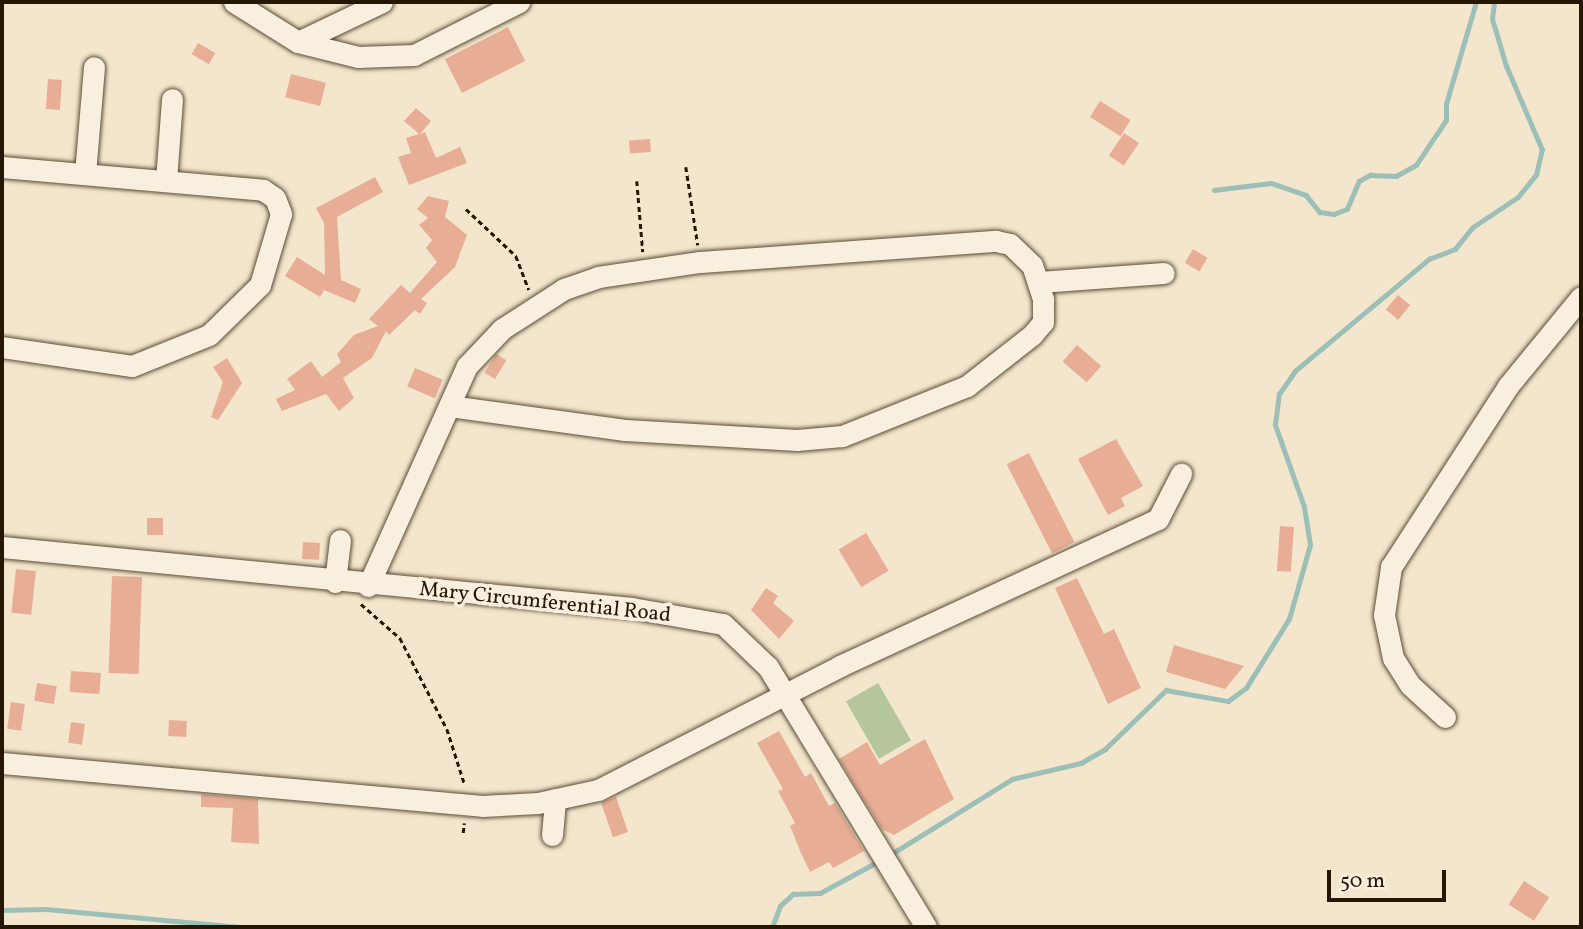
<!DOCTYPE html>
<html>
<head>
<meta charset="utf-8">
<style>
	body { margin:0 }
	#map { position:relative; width:1583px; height:929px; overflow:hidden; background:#f4e6cc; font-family:Vollkorn,serif }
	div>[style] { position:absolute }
	.green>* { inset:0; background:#b5c69c; transform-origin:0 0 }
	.stream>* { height:4.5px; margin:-2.25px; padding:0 2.25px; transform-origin:2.25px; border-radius:2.25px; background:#9cbfb8 }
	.building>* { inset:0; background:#e7ae95; transform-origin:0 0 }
	.path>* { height:2.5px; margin-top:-1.25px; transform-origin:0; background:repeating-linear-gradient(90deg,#261705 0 5px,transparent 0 8.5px) }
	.roads { filter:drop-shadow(0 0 2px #5a4b37) drop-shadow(0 0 2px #5a4b37) }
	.minor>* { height:21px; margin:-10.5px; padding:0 10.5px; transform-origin:10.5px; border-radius:10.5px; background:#f8efde }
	span { translate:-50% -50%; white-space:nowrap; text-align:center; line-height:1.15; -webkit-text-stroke:7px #f8efde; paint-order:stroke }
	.street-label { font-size:21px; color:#261705 }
	.frame { position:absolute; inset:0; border:4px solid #261705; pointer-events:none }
	.scale { position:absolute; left:1327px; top:870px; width:119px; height:32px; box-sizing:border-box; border:4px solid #261705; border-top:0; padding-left:9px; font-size:21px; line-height:24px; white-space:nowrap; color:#261705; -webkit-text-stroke:5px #f8efde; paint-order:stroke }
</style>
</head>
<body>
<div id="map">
	<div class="green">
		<div style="left:878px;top:683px;width:66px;height:37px;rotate:60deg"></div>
	</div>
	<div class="stream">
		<div style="left:1214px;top:190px;width:57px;rotate:-7deg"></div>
		<div style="left:1271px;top:183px;width:37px;rotate:19deg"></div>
		<div style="left:1306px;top:195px;width:22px;rotate:51deg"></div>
		<div style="left:1320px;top:212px;width:14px;rotate:8deg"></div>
		<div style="left:1334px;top:214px;width:14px;rotate:-21deg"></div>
		<div style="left:1347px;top:209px;width:30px;rotate:-67deg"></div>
		<div style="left:1359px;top:181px;width:13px;rotate:-29deg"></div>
		<div style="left:1370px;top:175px;width:26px;rotate:2deg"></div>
		<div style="left:1396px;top:176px;width:23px;rotate:-29deg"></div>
		<div style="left:1416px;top:165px;width:54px;rotate:-56.3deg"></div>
		<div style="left:1446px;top:120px;width:16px;rotate:-90deg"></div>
		<div style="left:1446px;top:104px;width:106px;rotate:-73.6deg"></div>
		<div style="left:890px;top:855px;width:144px;rotate:-31.9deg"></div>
		<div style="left:1012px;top:779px;width:71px;rotate:-13.1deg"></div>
		<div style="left:1081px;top:763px;width:28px;rotate:-30deg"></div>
		<div style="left:1105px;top:749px;width:85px;rotate:-44deg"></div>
		<div style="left:1166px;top:690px;width:63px;rotate:10.1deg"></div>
		<div style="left:1228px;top:701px;width:22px;rotate:-36deg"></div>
		<div style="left:1246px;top:688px;width:81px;rotate:-58.1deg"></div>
		<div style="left:1289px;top:619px;width:77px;rotate:-74.2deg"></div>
		<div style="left:1310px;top:545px;width:38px;rotate:-99deg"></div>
		<div style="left:1304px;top:507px;width:87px;rotate:-109.5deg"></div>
		<div style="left:1275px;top:425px;width:31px;rotate:-83deg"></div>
		<div style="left:1279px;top:394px;width:28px;rotate:-55deg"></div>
		<div style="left:1295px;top:371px;width:175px;rotate:-39.9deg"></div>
		<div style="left:1429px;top:259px;width:28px;rotate:-21deg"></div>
		<div style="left:1455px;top:249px;width:28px;rotate:-51deg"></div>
		<div style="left:1473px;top:227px;width:54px;rotate:-33.7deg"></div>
		<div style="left:1518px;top:197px;width:28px;rotate:-51deg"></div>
		<div style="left:1536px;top:175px;width:26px;rotate:-77deg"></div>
		<div style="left:1542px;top:150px;width:91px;rotate:-113.2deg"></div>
		<div style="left:1506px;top:66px;width:49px;rotate:-106.6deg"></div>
		<div style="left:1492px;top:19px;width:17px;rotate:-83deg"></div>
		<div style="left:2px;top:910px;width:44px;rotate:-1.3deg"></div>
		<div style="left:46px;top:909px;width:195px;rotate:5.3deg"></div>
		<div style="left:772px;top:927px;width:22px;rotate:-69deg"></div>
		<div style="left:780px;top:906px;width:18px;rotate:-43deg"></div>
		<div style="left:793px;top:894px;width:27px;rotate:-2deg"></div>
		<div style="left:820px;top:893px;width:67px;rotate:-28.5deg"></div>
	</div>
	<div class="building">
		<div style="left:508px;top:27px;width:38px;height:71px;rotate:63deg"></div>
		<div style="left:198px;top:43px;width:20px;height:13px;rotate:30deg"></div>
		<div style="left:291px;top:74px;width:36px;height:24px;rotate:14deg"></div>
		<div style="left:48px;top:79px;width:14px;height:30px;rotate:4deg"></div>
		<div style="left:1100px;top:101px;width:36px;height:19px;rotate:32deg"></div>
		<div style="clip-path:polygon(416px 108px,431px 121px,420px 134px,425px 132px,436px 158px,460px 147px,467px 163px,409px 185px,398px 157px,411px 153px,406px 138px,419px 134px,404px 121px)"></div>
		<div style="left:1124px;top:133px;width:18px;height:27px;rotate:34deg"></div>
		<div style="left:650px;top:139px;width:13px;height:21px;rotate:86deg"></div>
		<div style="clip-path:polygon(375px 177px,383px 192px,337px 217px,341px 280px,361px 289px,355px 303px,324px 290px,320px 297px,285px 276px,297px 257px,325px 275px,324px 223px,316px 208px)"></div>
		<div style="clip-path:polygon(428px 196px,449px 201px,445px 217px,467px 235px,455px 267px,421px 299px,427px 303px,420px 314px,415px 310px,389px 335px,386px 331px,372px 358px,343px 378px,354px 398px,339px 411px,326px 394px,282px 411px,276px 399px,295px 390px,287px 379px,311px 361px,322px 377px,341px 362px,337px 354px,354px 335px,378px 326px,369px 319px,401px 285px,410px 293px,437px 262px,426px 248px,432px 240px,419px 225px,428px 218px,417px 209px)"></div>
		<div style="left:1193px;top:249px;width:17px;height:16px;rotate:31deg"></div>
		<div style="left:1398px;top:295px;width:16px;height:19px;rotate:40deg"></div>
		<div style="left:1077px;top:345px;width:32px;height:22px;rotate:41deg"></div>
		<div style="left:496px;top:354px;width:12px;height:22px;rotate:31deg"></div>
		<div style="clip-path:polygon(227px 358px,242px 383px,218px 420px,211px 417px,223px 382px,213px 367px)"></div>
		<div style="left:415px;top:368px;width:30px;height:20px;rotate:23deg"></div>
		<div style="clip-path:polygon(1116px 439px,1143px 486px,1121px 498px,1125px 506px,1108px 515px,1078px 459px)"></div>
		<div style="left:1029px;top:453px;width:100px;height:25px;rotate:63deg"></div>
		<div style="left:147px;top:518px;width:16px;height:17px"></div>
		<div style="left:1280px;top:526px;width:14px;height:45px;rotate:4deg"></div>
		<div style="left:866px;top:533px;width:44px;height:32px;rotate:59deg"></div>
		<div style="left:303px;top:542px;width:17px;height:17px;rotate:3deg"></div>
		<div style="left:16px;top:569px;width:20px;height:44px;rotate:6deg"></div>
		<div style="left:112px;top:576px;width:30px;height:97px;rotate:2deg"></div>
		<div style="clip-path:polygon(1077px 578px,1104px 634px,1114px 629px,1141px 688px,1108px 704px,1055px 588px)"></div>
		<div style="clip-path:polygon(766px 588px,778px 596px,773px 603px,794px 621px,779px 639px,751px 610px)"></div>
		<div style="clip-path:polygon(1174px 645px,1244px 666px,1225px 689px,1166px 672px)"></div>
		<div style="left:71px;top:671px;width:30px;height:21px;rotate:4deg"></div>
		<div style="left:37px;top:683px;width:20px;height:18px;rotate:9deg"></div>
		<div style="left:11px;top:702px;width:14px;height:27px;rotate:8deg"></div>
		<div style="left:169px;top:720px;width:18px;height:16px;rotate:3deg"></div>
		<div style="left:71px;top:722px;width:14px;height:21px;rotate:8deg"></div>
		<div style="clip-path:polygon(779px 731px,805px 777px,811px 773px,829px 806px,835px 803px,864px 851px,833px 868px,829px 862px,810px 872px,801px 853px,790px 826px,795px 823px,778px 791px,783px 789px,757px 743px)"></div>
		<div style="clip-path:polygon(925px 739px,954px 799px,894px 835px,882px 829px,839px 759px,867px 742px,880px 765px)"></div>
		<div style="clip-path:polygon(201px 794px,258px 799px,259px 844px,231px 842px,233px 808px,201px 807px)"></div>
		<div style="left:616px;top:797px;width:37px;height:16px;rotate:71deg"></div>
		<div style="left:1524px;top:881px;width:30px;height:28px;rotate:33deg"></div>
	</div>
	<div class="path">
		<div style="left:686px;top:167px;width:79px;rotate:81.3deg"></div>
		<div style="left:637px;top:181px;width:71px;rotate:85.2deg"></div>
		<div style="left:466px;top:209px;width:69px;rotate:43.2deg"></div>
		<div style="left:516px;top:256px;width:36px;rotate:69deg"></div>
		<div style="left:361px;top:604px;width:52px;rotate:41.1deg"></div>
		<div style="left:400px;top:638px;width:102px;rotate:62.7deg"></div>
		<div style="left:447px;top:729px;width:59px;rotate:72.2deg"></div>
		<div style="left:463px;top:833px;width:10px;rotate:-84deg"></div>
	</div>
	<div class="roads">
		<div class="minor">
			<div style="left:234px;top:2px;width:75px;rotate:32deg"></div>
			<div style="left:298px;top:42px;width:62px;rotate:14deg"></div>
			<div style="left:358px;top:57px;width:56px;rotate:-2deg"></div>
			<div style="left:414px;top:55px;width:118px;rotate:-26.8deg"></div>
			<div style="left:298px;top:42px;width:93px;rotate:-25.5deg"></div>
			<div style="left:2px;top:167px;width:262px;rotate:5deg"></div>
			<div style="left:263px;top:190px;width:14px;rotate:34deg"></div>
			<div style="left:275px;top:198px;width:17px;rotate:69deg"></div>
			<div style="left:281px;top:214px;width:74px;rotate:106.5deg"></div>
			<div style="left:260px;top:285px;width:71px;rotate:135.6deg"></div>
			<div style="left:209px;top:335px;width:83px;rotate:158.1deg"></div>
			<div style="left:132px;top:366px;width:131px;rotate:-171.7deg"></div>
			<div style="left:85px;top:174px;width:107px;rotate:-85.2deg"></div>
			<div style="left:166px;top:181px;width:82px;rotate:-85.8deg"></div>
			<div style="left:1039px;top:282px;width:125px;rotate:-4.1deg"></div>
			<div style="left:2px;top:547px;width:633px;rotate:5.53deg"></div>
			<div style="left:632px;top:608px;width:92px;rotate:10deg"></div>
			<div style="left:723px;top:624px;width:62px;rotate:43.7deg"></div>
			<div style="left:768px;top:667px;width:304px;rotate:58.7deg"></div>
			<div style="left:335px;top:582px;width:42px;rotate:-83.2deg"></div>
			<div style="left:368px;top:586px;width:241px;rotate:-65.8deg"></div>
			<div style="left:467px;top:366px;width:51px;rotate:-46.6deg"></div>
			<div style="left:502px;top:329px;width:74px;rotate:-32.8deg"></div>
			<div style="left:564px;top:289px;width:36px;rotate:-19deg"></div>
			<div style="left:598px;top:277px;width:103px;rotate:-8.4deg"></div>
			<div style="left:700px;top:262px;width:297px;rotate:-4.1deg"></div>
			<div style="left:996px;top:241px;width:14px;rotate:12deg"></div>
			<div style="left:1010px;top:244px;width:30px;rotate:44deg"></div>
			<div style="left:1032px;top:265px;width:36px;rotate:72deg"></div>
			<div style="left:1043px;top:299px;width:23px;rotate:90deg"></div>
			<div style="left:1043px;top:322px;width:17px;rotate:130deg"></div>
			<div style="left:1032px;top:335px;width:83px;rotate:141.9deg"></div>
			<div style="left:967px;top:386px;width:135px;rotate:158.2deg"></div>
			<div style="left:842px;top:436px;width:45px;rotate:174.9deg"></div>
			<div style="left:797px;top:440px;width:172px;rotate:-176.7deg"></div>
			<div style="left:625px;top:430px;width:177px;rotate:-172.2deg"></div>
			<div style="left:1445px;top:717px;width:47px;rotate:-137.6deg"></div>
			<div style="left:1410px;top:685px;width:32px;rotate:-122deg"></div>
			<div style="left:1393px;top:658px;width:44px;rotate:-101.8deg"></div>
			<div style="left:1384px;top:615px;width:49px;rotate:-81.7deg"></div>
			<div style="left:1391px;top:567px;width:216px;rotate:-57.1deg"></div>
			<div style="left:1508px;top:386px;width:115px;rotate:-50.6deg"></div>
			<div style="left:2px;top:763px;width:482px;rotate:5.1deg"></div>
			<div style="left:482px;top:806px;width:56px;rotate:-3.1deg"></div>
			<div style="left:538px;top:803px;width:61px;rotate:-12.2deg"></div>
			<div style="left:598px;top:790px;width:272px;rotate:-27.1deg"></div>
			<div style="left:840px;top:666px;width:350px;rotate:-24.8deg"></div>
			<div style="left:1158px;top:519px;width:51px;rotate:-62.9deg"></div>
			<div style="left:552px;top:835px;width:36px;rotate:-85deg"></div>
		</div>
	</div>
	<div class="street-label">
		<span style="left:545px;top:603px;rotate:6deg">Mary Circumferential Road</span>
	</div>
	<div class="frame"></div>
	<div class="scale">50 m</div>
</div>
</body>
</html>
